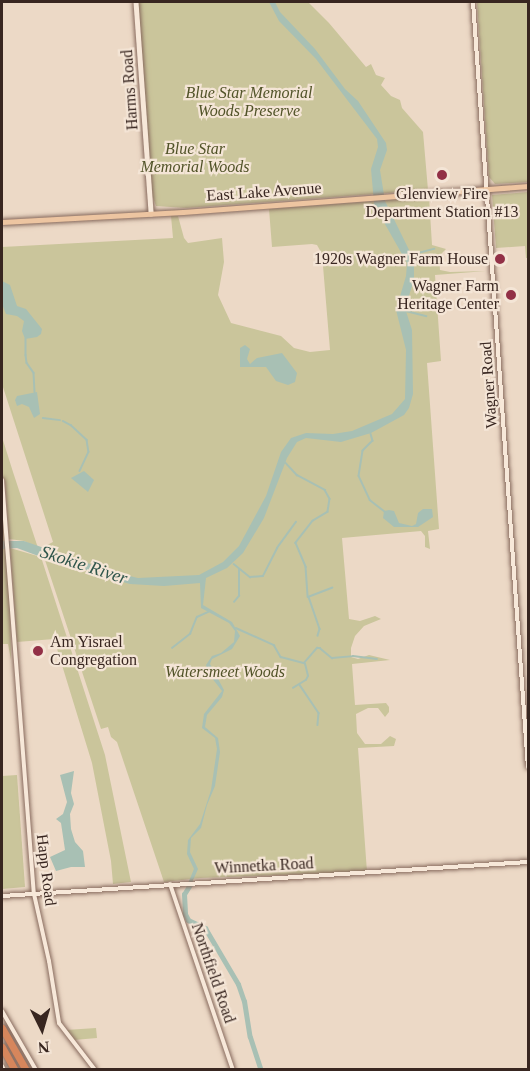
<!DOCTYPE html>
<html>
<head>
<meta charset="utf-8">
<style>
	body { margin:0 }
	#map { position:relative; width:530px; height:1071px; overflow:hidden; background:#ecd9c6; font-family:"Times New Roman",serif }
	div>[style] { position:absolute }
	.green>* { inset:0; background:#cac59b }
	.water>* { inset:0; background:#a8c0b4 }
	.stream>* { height:1.5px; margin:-0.75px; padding:0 0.75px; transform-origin:0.75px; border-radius:0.75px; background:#a8c0b4 }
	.river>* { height:5px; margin:-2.5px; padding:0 2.5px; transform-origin:2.5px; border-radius:2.5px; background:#a8c0b4 }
	.roads { filter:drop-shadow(0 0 2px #876a5d) drop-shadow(0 0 2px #876a5d) }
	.tertiary>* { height:4px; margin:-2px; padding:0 2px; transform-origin:2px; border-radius:2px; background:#f7e8d9 }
	.secondary>* { height:4.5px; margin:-2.25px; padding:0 2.25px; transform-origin:2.25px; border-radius:2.25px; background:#f7e8d9 }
	.primary>* { height:5px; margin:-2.5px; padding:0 2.5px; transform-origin:2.5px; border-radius:2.5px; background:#edc5a1 }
	.motorway>* { height:7px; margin:-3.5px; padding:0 3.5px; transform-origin:3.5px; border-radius:3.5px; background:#d6865c }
	.dots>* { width:16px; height:16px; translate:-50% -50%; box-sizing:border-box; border:3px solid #f4e5d6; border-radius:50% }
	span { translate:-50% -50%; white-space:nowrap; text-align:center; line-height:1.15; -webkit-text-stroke:4.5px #f4e5d6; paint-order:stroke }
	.street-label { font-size:16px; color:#382620 }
	.park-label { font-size:16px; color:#515328; font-style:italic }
	.poi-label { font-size:16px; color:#382620 }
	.right { translate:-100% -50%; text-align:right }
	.left { translate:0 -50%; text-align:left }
	.water-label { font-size:18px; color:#30564c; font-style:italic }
	.frame { position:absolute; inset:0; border:3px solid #382620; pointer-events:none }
	.north { position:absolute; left:12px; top:999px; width:60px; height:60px; -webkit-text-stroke:4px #f4e5d6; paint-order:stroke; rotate:175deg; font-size:16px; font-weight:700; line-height:24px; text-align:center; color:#382620 }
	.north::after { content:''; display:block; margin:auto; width:21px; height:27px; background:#382620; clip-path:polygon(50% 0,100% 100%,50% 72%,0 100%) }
</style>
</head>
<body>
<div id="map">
	<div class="green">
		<div style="clip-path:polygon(138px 2px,308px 2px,329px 23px,366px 67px,371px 64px,376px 75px,385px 78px,381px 85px,391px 96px,400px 100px,402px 108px,423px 132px,428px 190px,186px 208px,156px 206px,152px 195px)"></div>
		<div style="clip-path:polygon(477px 2px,528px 2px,528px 182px,495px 184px,489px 177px)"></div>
		<div style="clip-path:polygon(528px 192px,528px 258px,526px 258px,525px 246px,496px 248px,492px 195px)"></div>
		<div style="clip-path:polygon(429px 197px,432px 245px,446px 249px,439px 256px,440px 270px,450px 272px,486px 271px,435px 275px,441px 361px,427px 363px,439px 529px,428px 531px,430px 549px,425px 547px,425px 536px,421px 531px,342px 538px,349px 619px,360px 621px,375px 616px,381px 619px,364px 626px,355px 636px,351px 648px,351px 657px,358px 659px,369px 655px,390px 660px,352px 664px,355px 705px,386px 703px,389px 707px,389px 712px,385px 717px,378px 708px,368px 708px,356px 714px,357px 733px,365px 744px,381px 744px,390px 736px,396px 739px,394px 746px,358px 748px,367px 872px,200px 878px,164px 882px,117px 742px,111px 737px,108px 727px,101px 729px,44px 557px,66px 561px,69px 555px,41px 548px,53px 542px,2px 384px,2px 247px,173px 238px,171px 216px,178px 216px,184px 238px,188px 243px,222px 238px,224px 262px,218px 295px,231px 323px,281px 336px,294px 348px,310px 352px,330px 350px,322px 254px,317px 245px,312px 244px,272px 247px,269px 209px)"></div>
		<div style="clip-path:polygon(2px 437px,13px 472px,38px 548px,24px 541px,9px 539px,5px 481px,2px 476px)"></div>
		<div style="clip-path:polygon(2px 502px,10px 595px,11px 660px,8px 644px,2px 644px)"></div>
		<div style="clip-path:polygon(10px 548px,41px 557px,105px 755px,131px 882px,113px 884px,111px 861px,92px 763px,54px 639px,17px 642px)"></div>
		<div style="clip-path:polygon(17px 775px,25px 887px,2px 889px,2px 776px)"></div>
		<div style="clip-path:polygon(96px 1028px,97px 1038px,74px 1040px,66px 1030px)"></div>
	</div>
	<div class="water">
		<div style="clip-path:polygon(269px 2px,275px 2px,280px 12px,315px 49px,345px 89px,358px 101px,386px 143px,387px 150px,380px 170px,385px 201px,414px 260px,414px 280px,405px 308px,412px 330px,413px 394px,409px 408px,404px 415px,371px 433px,341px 442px,306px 438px,297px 442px,287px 458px,264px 518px,243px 553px,227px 568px,206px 578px,203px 605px,232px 622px,240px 636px,232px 649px,212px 659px,210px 664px,224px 690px,222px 697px,207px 715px,205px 727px,218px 738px,220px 752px,215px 786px,207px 805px,201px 828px,191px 838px,190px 852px,198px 869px,190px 887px,186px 888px,194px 869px,187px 854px,188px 840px,200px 824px,211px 790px,217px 749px,215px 738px,202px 728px,204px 714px,222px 691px,208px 673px,206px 665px,212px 656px,221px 653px,234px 642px,235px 631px,229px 623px,201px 608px,200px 583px,164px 586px,130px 584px,98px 575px,60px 559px,41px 557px,17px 548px,2px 549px,2px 541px,24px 541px,113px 572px,138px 578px,199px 575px,223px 562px,239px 546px,266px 496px,281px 452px,291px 438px,306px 433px,333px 434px,352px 431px,392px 414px,405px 399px,406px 350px,396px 310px,406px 276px,407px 263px,377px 210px,371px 208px,374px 203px,371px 169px,378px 147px,377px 139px,316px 59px,279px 21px)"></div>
		<div style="clip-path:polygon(2px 281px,10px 285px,17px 306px,26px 309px,42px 329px,41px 334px,37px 337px,25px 339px,22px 331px,24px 321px,17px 316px,6px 314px,2px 304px)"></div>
		<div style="clip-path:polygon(245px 345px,250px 349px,247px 359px,250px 364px,257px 358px,282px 353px,297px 373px,295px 382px,288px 385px,276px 381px,266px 367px,240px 367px,240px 348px)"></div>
		<div style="clip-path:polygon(37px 392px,40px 414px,34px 418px,29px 407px,22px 404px,17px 406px,15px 400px,17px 396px)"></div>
		<div style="clip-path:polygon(84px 471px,94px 480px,88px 492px,71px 478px)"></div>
		<div style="clip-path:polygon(423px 509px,432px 509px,433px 517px,418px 527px,394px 527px,383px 518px,384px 511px,389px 510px,394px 511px,399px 523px,412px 526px,416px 524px,418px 513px)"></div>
		<div style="clip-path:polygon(74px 771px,71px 793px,74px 804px,70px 814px,71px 829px,75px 842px,83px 851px,85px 867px,71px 867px,56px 871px,50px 857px,65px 850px,61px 823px,56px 819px,63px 814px,67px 802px,60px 775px)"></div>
	</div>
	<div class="stream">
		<div style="left:411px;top:255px;width:24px;rotate:-15deg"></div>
		<div style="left:406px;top:311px;width:21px;rotate:14deg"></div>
		<div style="left:26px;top:339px;width:16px;rotate:90deg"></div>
		<div style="left:26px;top:355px;width:8px;rotate:83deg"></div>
		<div style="left:27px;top:363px;width:12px;rotate:55deg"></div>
		<div style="left:34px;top:373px;width:19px;rotate:87deg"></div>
		<div style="left:43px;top:418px;width:17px;rotate:7deg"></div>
		<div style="left:63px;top:421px;width:9px;rotate:27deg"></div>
		<div style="left:71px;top:425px;width:22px;rotate:43deg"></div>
		<div style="left:87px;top:440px;width:12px;rotate:81deg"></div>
		<div style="left:89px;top:452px;width:21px;rotate:115deg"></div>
		<div style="left:371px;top:434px;width:7px;rotate:74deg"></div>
		<div style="left:373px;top:441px;width:14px;rotate:135deg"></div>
		<div style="left:363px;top:451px;width:25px;rotate:99deg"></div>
		<div style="left:359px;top:476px;width:26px;rotate:65deg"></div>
		<div style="left:370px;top:500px;width:18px;rotate:38deg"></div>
		<div style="left:285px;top:462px;width:18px;rotate:47deg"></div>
		<div style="left:297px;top:475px;width:32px;rotate:28deg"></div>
		<div style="left:325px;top:490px;width:10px;rotate:61deg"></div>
		<div style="left:330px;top:499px;width:13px;rotate:99deg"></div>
		<div style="left:328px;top:512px;width:17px;rotate:149deg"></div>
		<div style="left:313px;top:521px;width:28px;rotate:128deg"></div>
		<div style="left:296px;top:543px;width:26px;rotate:67deg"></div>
		<div style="left:306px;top:567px;width:30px;rotate:86deg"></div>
		<div style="left:308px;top:597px;width:26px;rotate:-21deg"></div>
		<div style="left:234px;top:564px;width:21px;rotate:39deg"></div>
		<div style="left:250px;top:577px;width:13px;rotate:-4deg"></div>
		<div style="left:263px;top:576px;width:31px;rotate:-63deg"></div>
		<div style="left:277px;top:548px;width:32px;rotate:-54deg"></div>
		<div style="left:309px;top:597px;width:34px;rotate:71deg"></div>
		<div style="left:320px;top:629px;width:7px;rotate:106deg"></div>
		<div style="left:234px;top:602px;width:8px;rotate:-50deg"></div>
		<div style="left:239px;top:596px;width:26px;rotate:-90deg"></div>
		<div style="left:236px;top:628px;width:42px;rotate:24.1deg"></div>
		<div style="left:274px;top:645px;width:14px;rotate:60deg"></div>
		<div style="left:281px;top:657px;width:24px;rotate:15deg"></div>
		<div style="left:304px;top:663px;width:20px;rotate:-49deg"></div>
		<div style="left:317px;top:648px;width:3px"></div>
		<div style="left:320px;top:648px;width:16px;rotate:40deg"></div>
		<div style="left:332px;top:658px;width:21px;rotate:-5deg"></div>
		<div style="left:353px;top:656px;width:24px;rotate:7deg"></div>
		<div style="left:172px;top:648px;width:23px;rotate:-38deg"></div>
		<div style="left:190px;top:634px;width:18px;rotate:-68deg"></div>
		<div style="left:197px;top:617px;width:12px;rotate:-24deg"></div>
		<div style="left:300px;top:685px;width:34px;rotate:56deg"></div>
		<div style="left:319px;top:713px;width:12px;rotate:95deg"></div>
		<div style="left:293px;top:688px;width:15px;rotate:-32deg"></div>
		<div style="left:306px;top:680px;width:4px;rotate:-63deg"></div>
		<div style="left:308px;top:676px;width:12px;rotate:-104deg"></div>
	</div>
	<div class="river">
		<div style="left:191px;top:883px;width:13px;rotate:122deg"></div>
		<div style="left:184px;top:894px;width:20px;rotate:87deg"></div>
		<div style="left:185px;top:914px;width:7px;rotate:63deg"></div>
		<div style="left:188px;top:920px;width:19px;rotate:25deg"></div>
		<div style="left:205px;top:928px;width:65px;rotate:59.5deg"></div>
		<div style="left:238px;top:984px;width:18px;rotate:71deg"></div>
		<div style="left:244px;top:1001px;width:36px;rotate:81deg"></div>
		<div style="left:250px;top:1037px;width:35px;rotate:72deg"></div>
	</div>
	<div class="roads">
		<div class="tertiary">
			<div style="left:473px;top:2px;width:767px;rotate:85.89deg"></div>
			<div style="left:2px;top:480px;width:415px;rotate:85.6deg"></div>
			<div style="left:34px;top:894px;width:69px;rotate:77.4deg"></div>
			<div style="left:49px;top:961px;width:63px;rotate:80.8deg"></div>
			<div style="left:59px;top:1023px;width:59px;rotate:52.5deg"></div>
			<div style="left:170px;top:884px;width:196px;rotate:71.3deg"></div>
			<div style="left:2px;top:896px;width:527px;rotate:-3.7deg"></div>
			<div style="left:2px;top:1011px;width:68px;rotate:60deg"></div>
			<div style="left:2px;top:1066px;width:4px;rotate:63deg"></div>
		</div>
		<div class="secondary">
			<div style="left:136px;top:2px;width:212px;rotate:85.9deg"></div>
		</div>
		<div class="primary">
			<div style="left:2px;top:222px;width:181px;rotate:-3.2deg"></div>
			<div style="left:183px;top:212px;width:346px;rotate:-4.3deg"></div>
		</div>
		<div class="motorway">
			<div style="left:2px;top:1028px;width:48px;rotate:60.3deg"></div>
			<div style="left:2px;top:1047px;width:26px;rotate:61deg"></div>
		</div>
	</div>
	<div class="dots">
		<div style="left:442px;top:175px;background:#923046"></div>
		<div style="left:500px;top:259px;background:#923046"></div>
		<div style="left:511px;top:295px;background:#923046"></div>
		<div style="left:38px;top:651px;background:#923046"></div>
	</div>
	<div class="street-label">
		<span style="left:130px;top:90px;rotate:-94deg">Harms Road</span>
		<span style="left:264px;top:192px;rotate:-4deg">East Lake Avenue</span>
		<span style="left:489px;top:385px;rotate:-94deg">Wagner Road</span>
		<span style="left:264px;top:866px;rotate:-3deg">Winnetka Road</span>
		<span style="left:46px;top:870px;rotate:83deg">Happ Road</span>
		<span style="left:213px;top:973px;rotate:71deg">Northfield Road</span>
	</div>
	<div class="park-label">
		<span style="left:249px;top:102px">Blue Star Memorial<br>Woods Preserve</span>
		<span style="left:195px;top:158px">Blue Star<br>Memorial Woods</span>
		<span style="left:225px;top:672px">Watersmeet Woods</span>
	</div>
	<div class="poi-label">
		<span style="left:442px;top:203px">Glenview Fire<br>Department Station #13</span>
		<span class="right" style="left:488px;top:259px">1920s Wagner Farm House</span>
		<span class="right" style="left:499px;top:295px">Wagner Farm<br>Heritage Center</span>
		<span class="left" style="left:50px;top:651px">Am Yisrael<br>Congregation</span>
	</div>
	<div class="water-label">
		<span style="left:84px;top:565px;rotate:18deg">Skokie River</span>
	</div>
	<div class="frame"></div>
	<div class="north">N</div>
</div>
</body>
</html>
